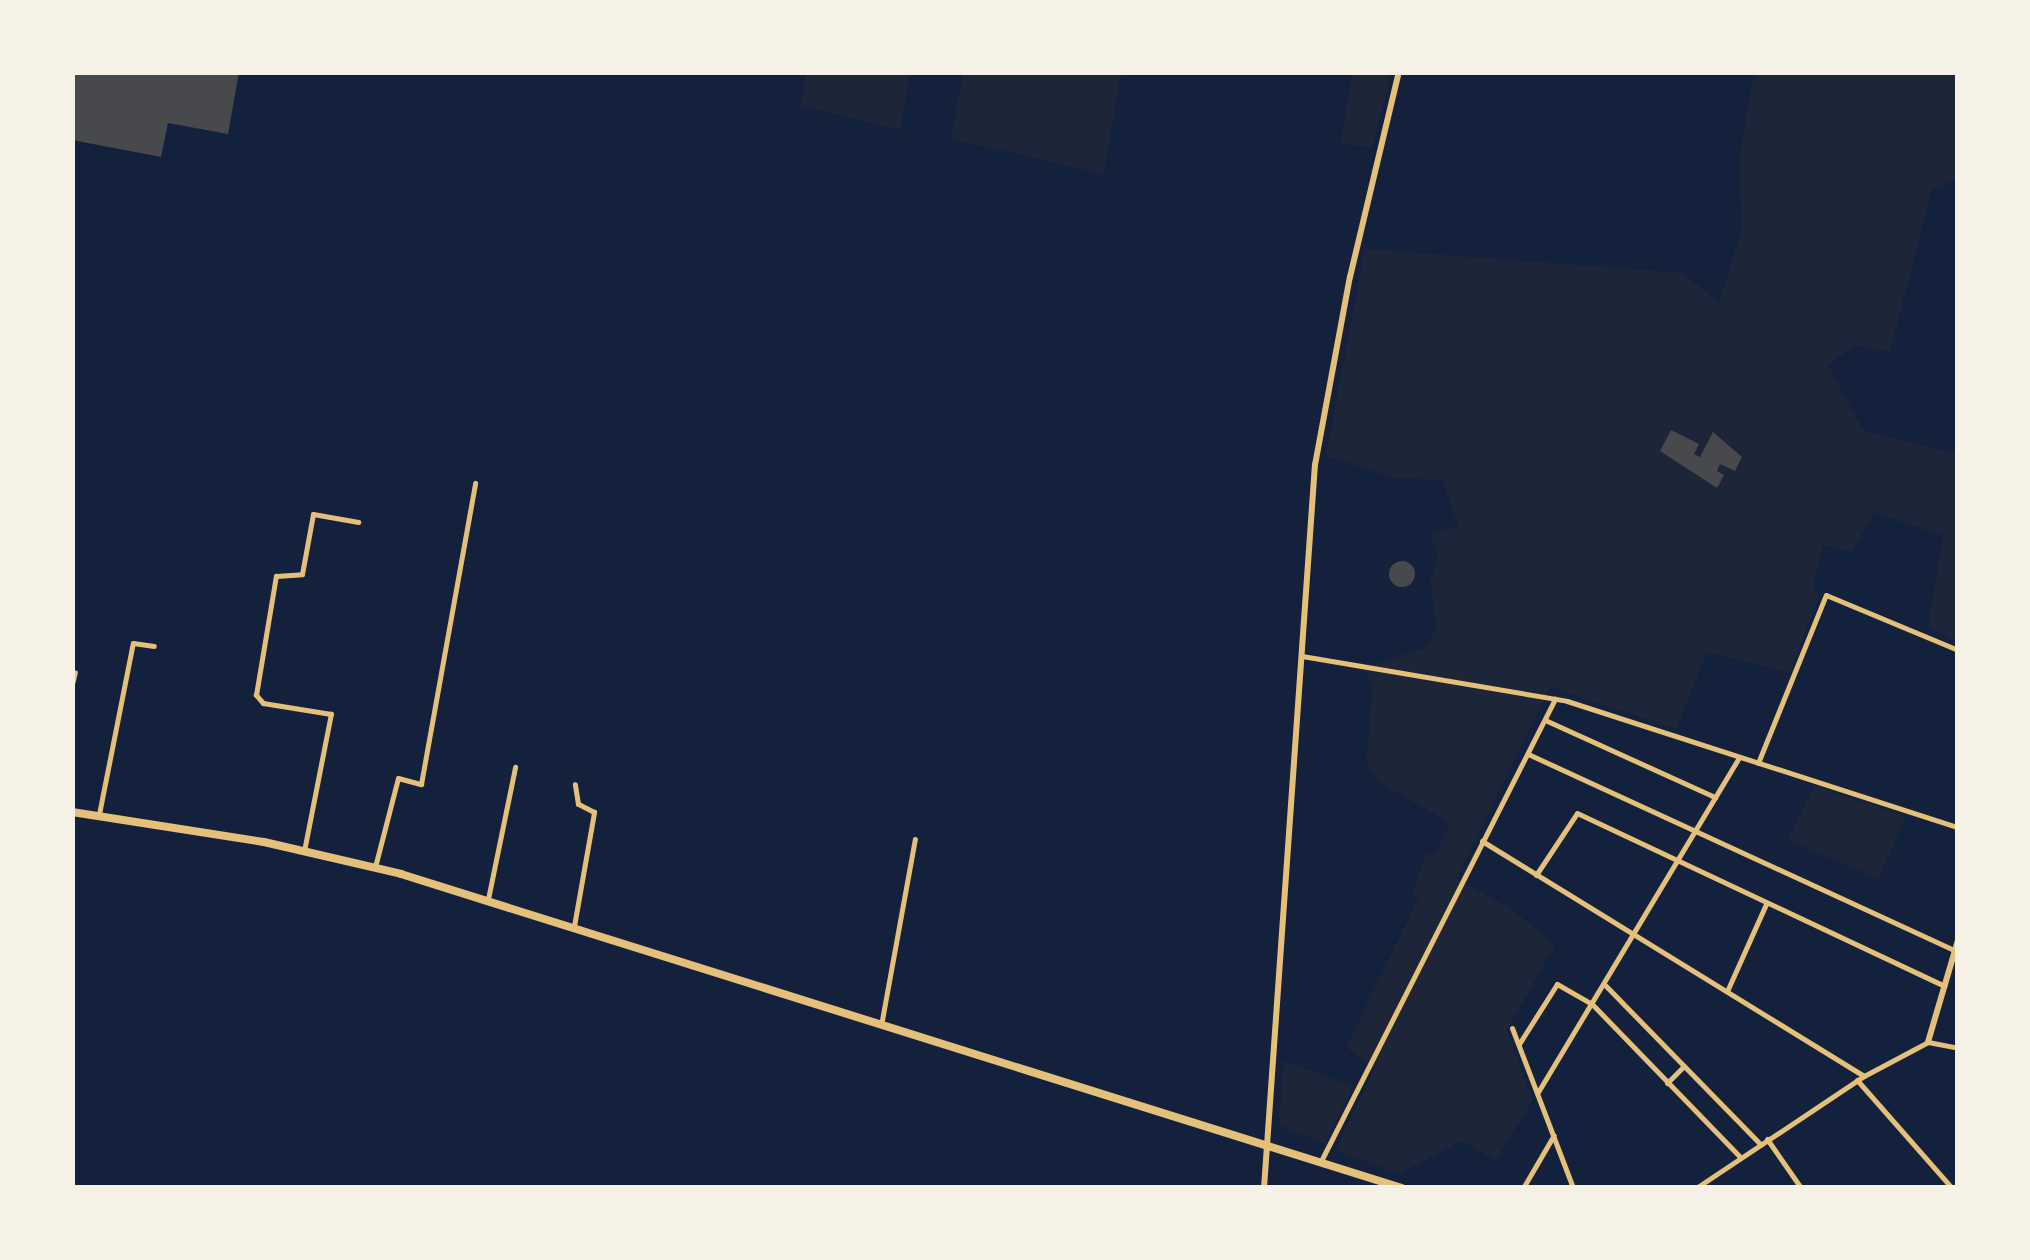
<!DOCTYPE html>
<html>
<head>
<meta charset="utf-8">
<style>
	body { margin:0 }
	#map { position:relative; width:2030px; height:1260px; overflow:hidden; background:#14213d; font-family:"Alegreya Sans",sans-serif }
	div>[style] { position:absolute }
	.green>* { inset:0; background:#1d2539 }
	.building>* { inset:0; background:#48494c }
	.round { border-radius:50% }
	.minor>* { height:5px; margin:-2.5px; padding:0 2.5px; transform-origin:2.5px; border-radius:2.5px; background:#e5c07b }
	.tertiary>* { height:6px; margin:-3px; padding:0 3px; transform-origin:3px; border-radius:3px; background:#e5c07b }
	.primary>* { height:8px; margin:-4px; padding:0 4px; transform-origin:4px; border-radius:4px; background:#e5c07b }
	span { translate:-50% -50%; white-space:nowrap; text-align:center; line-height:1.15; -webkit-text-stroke:8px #f6f1e7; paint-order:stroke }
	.frame { position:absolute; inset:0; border:75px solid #f6f1e7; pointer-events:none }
</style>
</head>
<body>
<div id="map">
	<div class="green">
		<div style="clip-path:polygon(806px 73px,910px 73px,900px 130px,801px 106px)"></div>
		<div style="clip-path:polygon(963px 73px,1121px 73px,1104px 174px,951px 139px)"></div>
		<div style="clip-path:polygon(1352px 73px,1392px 73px,1371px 148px,1341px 143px)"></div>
		<div style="clip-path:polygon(1754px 73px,1957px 73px,1957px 179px,1931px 191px,1890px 352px,1854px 345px,1828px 365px,1863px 430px,1957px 454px,1957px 642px,1928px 628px,1943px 536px,1874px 512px,1852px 552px,1823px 545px,1813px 588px,1819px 596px,1790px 673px,1707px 652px,1676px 729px,1550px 687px,1456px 879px,1510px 908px,1555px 945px,1507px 1030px,1533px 1100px,1496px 1160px,1461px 1141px,1399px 1174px,1335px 1150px,1375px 1069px,1346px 1047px,1418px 900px,1412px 896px,1426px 855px,1436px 854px,1450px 822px,1381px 784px,1366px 762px,1373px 686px,1363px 668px,1425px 648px,1437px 627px,1430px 579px,1439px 559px,1430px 534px,1459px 527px,1442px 480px,1394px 478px,1326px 456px,1365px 249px,1683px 273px,1719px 303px,1742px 229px,1739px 159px)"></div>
		<div style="clip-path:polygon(1815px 786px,1906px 816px,1878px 879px,1788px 840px)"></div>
		<div style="clip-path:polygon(1284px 1061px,1353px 1086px,1325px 1144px,1279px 1125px)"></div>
	</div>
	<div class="building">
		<div style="clip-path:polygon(72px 72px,239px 72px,228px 134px,168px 123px,161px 157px,72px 140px)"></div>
		<div style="clip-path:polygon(1671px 430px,1699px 444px,1694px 454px,1700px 457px,1713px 432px,1742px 457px,1735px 471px,1720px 464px,1717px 471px,1724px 475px,1717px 488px,1660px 451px)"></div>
		<div class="round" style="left:1389px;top:561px;width:26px;height:26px"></div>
	</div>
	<div class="minor">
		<div style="left:1302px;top:656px;width:269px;rotate:9.6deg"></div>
		<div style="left:1567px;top:701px;width:411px;rotate:17.9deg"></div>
		<div style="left:72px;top:684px;width:12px;rotate:-76deg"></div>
		<div style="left:1545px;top:720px;width:187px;rotate:24.4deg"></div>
		<div style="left:1528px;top:754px;width:470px;rotate:24.7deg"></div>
		<div style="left:1758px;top:763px;width:181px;rotate:-68deg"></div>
		<div style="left:1826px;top:595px;width:143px;rotate:22.6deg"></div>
		<div style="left:99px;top:814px;width:174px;rotate:-78.8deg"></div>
		<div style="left:133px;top:643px;width:21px;rotate:8deg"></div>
		<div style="left:1482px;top:841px;width:448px;rotate:31.6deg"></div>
		<div style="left:304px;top:851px;width:140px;rotate:-78.9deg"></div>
		<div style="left:331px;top:714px;width:69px;rotate:-170.8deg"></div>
		<div style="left:263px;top:703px;width:11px;rotate:-131deg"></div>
		<div style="left:256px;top:695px;width:121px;rotate:-80.5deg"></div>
		<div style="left:276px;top:576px;width:26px;rotate:-4deg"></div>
		<div style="left:302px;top:574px;width:61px;rotate:-79.6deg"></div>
		<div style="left:313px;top:514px;width:46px;rotate:10.1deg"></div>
		<div style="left:375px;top:867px;width:92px;rotate:-75.5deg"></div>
		<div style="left:398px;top:778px;width:24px;rotate:15deg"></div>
		<div style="left:421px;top:784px;width:306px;rotate:-79.8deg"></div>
		<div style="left:1536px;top:875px;width:74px;rotate:-56.5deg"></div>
		<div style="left:1577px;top:813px;width:406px;rotate:25.2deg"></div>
		<div style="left:488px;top:899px;width:135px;rotate:-78.4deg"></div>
		<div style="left:574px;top:926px;width:116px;rotate:-80deg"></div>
		<div style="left:594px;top:812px;width:18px;rotate:-153deg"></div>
		<div style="left:578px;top:804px;width:20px;rotate:-99deg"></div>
		<div style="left:1604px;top:984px;width:223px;rotate:45.7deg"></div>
		<div style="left:1728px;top:989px;width:93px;rotate:-65.9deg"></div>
		<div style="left:882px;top:1020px;width:184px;rotate:-79.7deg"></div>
		<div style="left:1512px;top:1028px;width:171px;rotate:69.1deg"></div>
		<div style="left:1519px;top:1044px;width:71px;rotate:-57.7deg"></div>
		<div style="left:1557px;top:984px;width:40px;rotate:29.7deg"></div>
		<div style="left:1592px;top:1004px;width:214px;rotate:45.9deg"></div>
		<div style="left:1857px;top:1080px;width:144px;rotate:48.7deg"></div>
		<div style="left:1667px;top:1083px;width:24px;rotate:-45deg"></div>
		<div style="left:1538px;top:1092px;width:390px;rotate:-59deg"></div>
		<div style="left:1767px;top:1139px;width:60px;rotate:55.2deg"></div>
		<div style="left:1322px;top:1159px;width:516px;rotate:-63.14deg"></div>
		<div style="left:1523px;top:1188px;width:61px;rotate:-59.7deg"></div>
		<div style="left:1696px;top:1188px;width:202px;rotate:-33.7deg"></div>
		<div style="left:1864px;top:1076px;width:72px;rotate:-28deg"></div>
		<div style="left:1928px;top:1042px;width:31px;rotate:11deg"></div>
	</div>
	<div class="tertiary">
		<div style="left:1928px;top:1042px;width:106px;rotate:-73.6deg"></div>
		<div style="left:1264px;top:1188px;width:725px;rotate:-85.97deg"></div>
		<div style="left:1315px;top:465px;width:191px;rotate:-79.5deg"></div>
		<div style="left:1350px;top:277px;width:211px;rotate:-76.6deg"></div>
	</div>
	<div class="primary">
		<div style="left:72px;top:812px;width:194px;rotate:8.9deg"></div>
		<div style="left:264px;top:842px;width:141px;rotate:13.1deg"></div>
		<div style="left:401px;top:874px;width:1049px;rotate:17.42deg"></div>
	</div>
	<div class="frame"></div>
</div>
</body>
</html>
